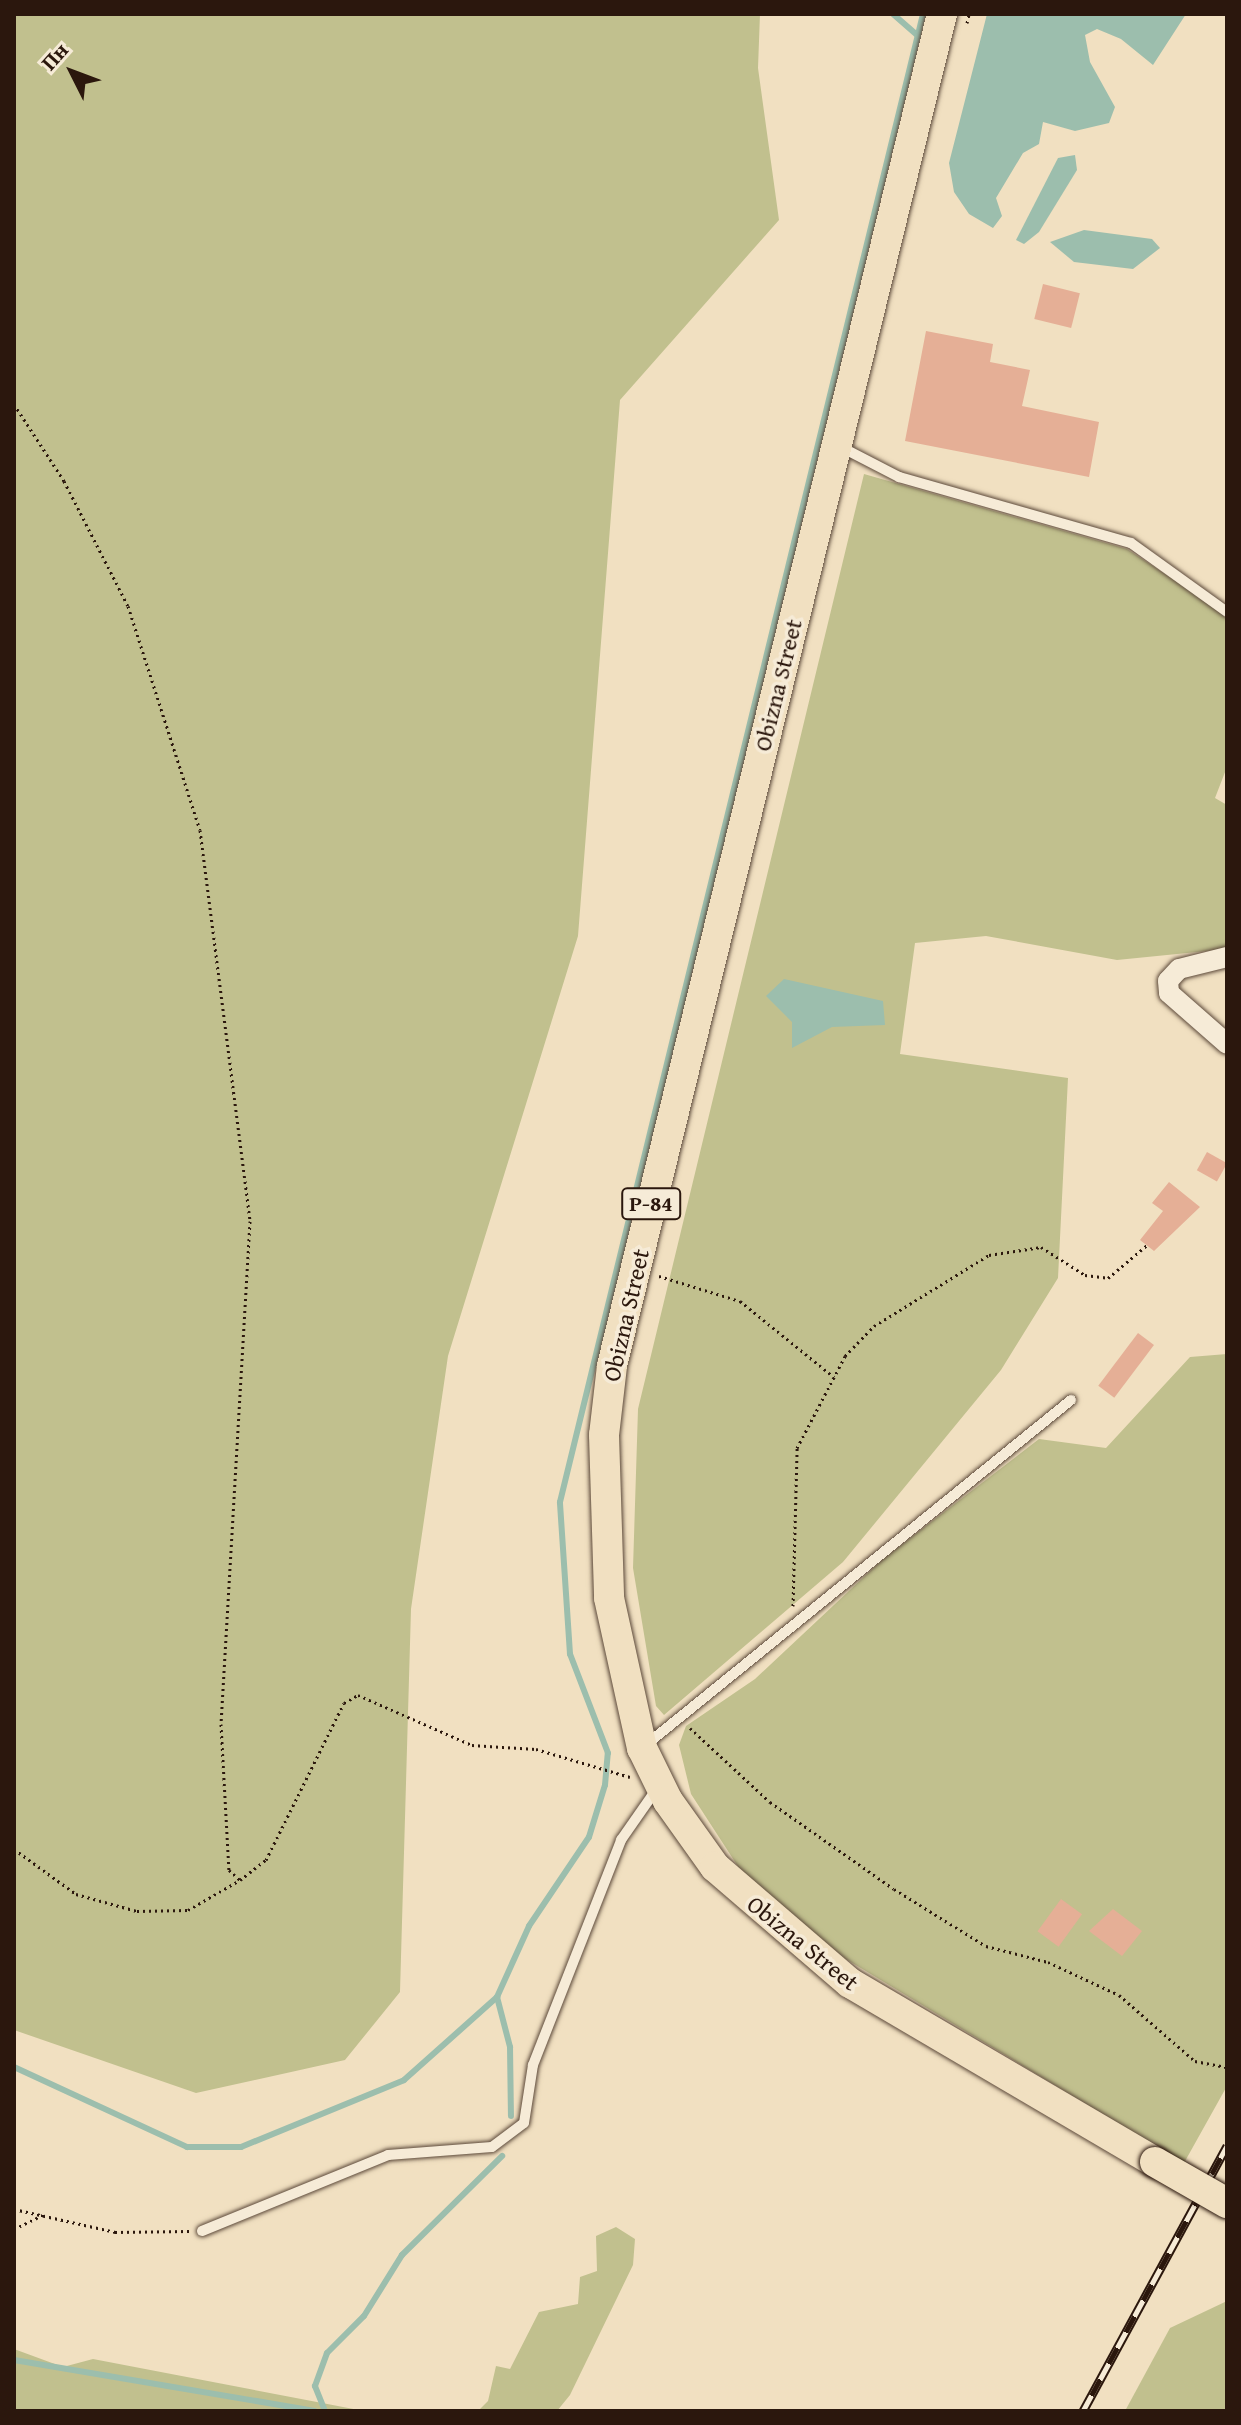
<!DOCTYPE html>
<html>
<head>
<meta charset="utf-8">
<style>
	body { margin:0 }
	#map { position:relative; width:1241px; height:2425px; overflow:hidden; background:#f1e0c1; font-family:"Gentium Book Plus",serif }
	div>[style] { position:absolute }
	.green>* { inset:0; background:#c1c08e }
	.water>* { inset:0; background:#9cbead }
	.stream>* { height:6px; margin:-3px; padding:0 3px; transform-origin:3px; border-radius:3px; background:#9cbead }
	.building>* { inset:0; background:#e5af96; transform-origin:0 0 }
	.path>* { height:3px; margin-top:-1.5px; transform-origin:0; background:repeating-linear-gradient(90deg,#2b170d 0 2px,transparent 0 6px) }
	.roads { filter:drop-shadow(0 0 2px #5c493a) drop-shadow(0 0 2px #5c493a) }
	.service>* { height:10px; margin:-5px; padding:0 5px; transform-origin:5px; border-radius:5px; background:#f6ebd7 }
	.minor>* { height:20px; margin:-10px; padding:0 10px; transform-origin:10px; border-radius:10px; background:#f6ebd7 }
	.primary>* { height:30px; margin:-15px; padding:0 15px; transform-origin:15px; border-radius:15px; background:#f1e0c1 }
	.rail>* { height:9px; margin-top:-4.5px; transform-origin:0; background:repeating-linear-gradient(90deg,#f6ebd7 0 18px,#2b170d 0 36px); box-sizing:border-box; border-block:2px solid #2b170d }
	.bridges { filter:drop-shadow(0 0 2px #2b170d) drop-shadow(0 0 2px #2b170d) }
	.primary-bridge>* { height:30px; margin:-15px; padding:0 15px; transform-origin:15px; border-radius:15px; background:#f1e0c1 }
	span { translate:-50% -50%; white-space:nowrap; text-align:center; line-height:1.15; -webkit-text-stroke:7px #f6ebd7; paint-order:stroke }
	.shield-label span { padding:2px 6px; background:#f6ebd7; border:2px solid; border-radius:6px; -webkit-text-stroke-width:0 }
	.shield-label { font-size:22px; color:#2b170d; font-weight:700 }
	.street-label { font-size:24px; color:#2b170d }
	.frame { position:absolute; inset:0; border:16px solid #2b170d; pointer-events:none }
	.north { position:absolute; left:32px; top:32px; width:80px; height:80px; -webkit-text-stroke:6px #f6ebd7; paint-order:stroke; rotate:312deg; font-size:22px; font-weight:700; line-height:32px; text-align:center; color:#2b170d }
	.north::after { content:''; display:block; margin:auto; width:28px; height:36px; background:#2b170d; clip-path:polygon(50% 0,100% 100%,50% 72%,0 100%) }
</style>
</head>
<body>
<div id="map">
	<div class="green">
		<div style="clip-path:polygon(14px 14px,760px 14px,758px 68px,779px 220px,620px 400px,578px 936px,448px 1356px,411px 1609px,400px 1992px,345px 2060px,196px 2093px,14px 2030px)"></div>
		<div style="clip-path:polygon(864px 474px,1127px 549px,1227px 615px,1227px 767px,1215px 798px,1227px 805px,1227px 949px,1117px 960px,986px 936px,915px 943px,900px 1054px,1068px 1078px,1058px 1278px,1001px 1370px,843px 1562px,664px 1715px,656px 1706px,633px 1568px,638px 1409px)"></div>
		<div style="clip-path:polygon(1227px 1354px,1227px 2086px,1184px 2163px,821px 1944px,739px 1868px,691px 1794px,679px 1745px,686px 1726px,755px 1679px,883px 1559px,1039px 1439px,1106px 1448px,1190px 1357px)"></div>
		<div style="clip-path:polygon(616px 2227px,635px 2239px,633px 2265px,570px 2395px,557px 2411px,478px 2411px,488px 2401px,496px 2366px,510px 2369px,539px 2312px,578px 2304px,580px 2277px,597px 2271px,596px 2236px)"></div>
		<div style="clip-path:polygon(1227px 2301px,1227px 2411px,1125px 2411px,1170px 2328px)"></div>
		<div style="clip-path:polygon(14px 2349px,63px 2367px,93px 2359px,364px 2411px,14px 2411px)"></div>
	</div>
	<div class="water">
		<div style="clip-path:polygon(987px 14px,1186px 14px,1153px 65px,1121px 39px,1097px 29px,1085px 35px,1090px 62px,1115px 107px,1109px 123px,1075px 131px,1043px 122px,1039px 144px,1023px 153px,996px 198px,1002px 216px,993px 228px,969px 214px,954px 192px,949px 163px)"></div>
		<div style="clip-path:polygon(1075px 155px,1077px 170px,1039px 232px,1024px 244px,1016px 240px,1058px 158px)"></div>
		<div style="clip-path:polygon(1084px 230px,1152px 239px,1160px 248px,1133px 269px,1074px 262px,1050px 242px)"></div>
		<div style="clip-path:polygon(784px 979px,883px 1001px,885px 1025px,832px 1027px,792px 1048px,792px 1022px,766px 996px)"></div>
	</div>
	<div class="stream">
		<div style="left:893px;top:14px;width:33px;rotate:41deg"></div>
		<div style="left:497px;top:1997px;width:78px;rotate:-65.7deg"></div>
		<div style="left:529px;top:1926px;width:107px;rotate:-56deg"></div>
		<div style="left:589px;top:1837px;width:54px;rotate:-72.9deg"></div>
		<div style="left:605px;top:1785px;width:32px;rotate:-85deg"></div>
		<div style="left:608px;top:1753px;width:106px;rotate:-111deg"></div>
		<div style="left:570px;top:1654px;width:152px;rotate:-93.8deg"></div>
		<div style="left:560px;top:1502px;width:1532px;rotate:-76.29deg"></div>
		<div style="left:14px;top:2067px;width:191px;rotate:24.8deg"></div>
		<div style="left:187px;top:2147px;width:54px"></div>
		<div style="left:241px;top:2147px;width:176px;rotate:-22.3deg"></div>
		<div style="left:404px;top:2080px;width:125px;rotate:-41.7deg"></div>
		<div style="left:497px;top:1997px;width:52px;rotate:75.4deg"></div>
		<div style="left:510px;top:2047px;width:69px;rotate:89.2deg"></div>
		<div style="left:14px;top:2360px;width:305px;rotate:9.6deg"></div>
		<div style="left:325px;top:2411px;width:27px;rotate:-112deg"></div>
		<div style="left:315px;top:2386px;width:35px;rotate:-70deg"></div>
		<div style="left:327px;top:2353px;width:52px;rotate:-45deg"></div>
		<div style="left:364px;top:2316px;width:72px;rotate:-58.1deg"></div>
		<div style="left:402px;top:2255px;width:141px;rotate:-44.7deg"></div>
	</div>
	<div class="building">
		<div style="left:1043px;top:284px;width:38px;height:36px;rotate:14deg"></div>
		<div style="clip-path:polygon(926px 331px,993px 344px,990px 362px,1030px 370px,1022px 406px,1099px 422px,1089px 477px,905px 441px)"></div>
		<div style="left:1207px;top:1152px;width:23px;height:21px;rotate:29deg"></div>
		<div style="clip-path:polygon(1169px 1182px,1200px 1207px,1154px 1251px,1140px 1240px,1163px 1211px,1152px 1203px)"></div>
		<div style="left:1138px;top:1333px;width:20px;height:66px;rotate:37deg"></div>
		<div style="left:1061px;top:1899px;width:26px;height:40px;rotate:36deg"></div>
		<div style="clip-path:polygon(1113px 1909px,1142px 1931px,1122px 1956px,1089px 1931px)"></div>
	</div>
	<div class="path">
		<div style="left:967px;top:23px;width:9px;rotate:-77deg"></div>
		<div style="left:14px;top:404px;width:92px;rotate:57deg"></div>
		<div style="left:64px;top:481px;width:140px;rotate:62.9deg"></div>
		<div style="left:128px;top:606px;width:235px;rotate:72.2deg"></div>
		<div style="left:200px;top:830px;width:394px;rotate:82.7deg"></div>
		<div style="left:250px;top:1221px;width:504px;rotate:93.3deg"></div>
		<div style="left:221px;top:1724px;width:146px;rotate:86.9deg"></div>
		<div style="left:229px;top:1870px;width:15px;rotate:42deg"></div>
		<div style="left:240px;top:1880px;width:33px;rotate:-38deg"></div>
		<div style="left:266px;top:1860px;width:175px;rotate:-63.6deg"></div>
		<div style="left:344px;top:1703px;width:16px;rotate:-30deg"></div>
		<div style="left:358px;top:1695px;width:124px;rotate:23.7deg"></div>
		<div style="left:472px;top:1745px;width:64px;rotate:3.6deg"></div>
		<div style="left:536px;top:1749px;width:98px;rotate:16.6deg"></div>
		<div style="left:659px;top:1276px;width:85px;rotate:17.2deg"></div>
		<div style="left:740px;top:1301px;width:121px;rotate:39deg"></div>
		<div style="left:793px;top:1606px;width:158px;rotate:-88.5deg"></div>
		<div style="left:797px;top:1448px;width:104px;rotate:-62.4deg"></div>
		<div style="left:845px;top:1356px;width:42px;rotate:-46deg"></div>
		<div style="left:874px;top:1326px;width:135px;rotate:-31.7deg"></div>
		<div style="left:989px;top:1255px;width:53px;rotate:-8.7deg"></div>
		<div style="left:1041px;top:1247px;width:52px;rotate:32.5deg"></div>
		<div style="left:1085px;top:1275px;width:23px;rotate:7deg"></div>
		<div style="left:1108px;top:1278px;width:51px;rotate:-40.2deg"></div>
		<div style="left:690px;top:1728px;width:109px;rotate:42.8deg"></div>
		<div style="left:770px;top:1802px;width:151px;rotate:35.1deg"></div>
		<div style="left:894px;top:1889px;width:108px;rotate:31.8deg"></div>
		<div style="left:986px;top:1946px;width:64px;rotate:14.5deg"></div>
		<div style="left:1048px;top:1962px;width:78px;rotate:24.9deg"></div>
		<div style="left:1119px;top:1995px;width:101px;rotate:41deg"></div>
		<div style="left:1195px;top:2061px;width:33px;rotate:11deg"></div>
		<div style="left:14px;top:1849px;width:77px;rotate:36deg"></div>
		<div style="left:76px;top:1894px;width:63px;rotate:15.6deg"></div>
		<div style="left:137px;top:1911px;width:51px;rotate:-1.1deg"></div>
		<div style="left:188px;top:1910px;width:60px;rotate:-30deg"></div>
		<div style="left:14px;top:2209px;width:104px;rotate:12.8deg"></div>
		<div style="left:115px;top:2232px;width:75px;rotate:-0.8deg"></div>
		<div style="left:14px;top:2229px;width:34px;rotate:-26deg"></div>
	</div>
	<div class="roads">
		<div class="service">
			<div style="left:839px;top:446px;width:68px;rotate:27.3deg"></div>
			<div style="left:899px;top:477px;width:241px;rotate:15.9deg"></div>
			<div style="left:1131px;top:543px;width:118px;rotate:35.7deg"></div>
			<div style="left:647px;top:1744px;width:546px;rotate:-39.05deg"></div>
			<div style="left:202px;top:2231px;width:201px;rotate:-22.2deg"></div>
			<div style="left:388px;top:2155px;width:104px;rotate:-4.4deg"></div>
			<div style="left:492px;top:2147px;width:40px;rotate:-37deg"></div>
			<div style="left:524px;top:2123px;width:59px;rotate:-81.2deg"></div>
			<div style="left:533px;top:2065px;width:242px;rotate:-68.6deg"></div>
			<div style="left:621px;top:1840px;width:65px;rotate:-55.1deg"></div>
		</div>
		<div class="minor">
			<div style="left:1227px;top:957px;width:49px;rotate:166deg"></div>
			<div style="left:1179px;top:969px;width:16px;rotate:133deg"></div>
			<div style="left:1168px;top:981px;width:12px;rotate:85deg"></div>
			<div style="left:1169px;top:993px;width:77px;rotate:41.3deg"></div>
		</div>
		<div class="primary">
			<div style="left:942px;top:14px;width:1392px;rotate:103.72deg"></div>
			<div style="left:612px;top:1366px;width:69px;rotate:96.6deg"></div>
			<div style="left:604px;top:1435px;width:163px;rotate:88.2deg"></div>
			<div style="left:609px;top:1598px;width:154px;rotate:77.6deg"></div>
			<div style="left:642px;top:1748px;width:59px;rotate:63.9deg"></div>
			<div style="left:668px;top:1801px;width:81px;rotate:54.5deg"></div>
			<div style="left:715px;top:1867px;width:178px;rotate:40.7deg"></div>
			<div style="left:850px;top:1983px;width:354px;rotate:30.4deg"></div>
		</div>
	</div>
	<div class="rail">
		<div style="left:1083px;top:2411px;width:302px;rotate:-61.5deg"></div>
	</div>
	<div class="bridges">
		<div class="primary-bridge">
			<div style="left:1155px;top:2162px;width:83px;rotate:29.7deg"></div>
		</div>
	</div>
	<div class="shield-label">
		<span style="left:651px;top:1204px">Р-84</span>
	</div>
	<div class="street-label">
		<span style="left:778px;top:685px;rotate:-76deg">Obizna Street</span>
		<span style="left:626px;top:1315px;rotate:-77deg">Obizna Street</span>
		<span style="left:803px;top:1943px;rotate:39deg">Obizna Street</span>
	</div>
	<div class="frame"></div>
	<div class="north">Пн</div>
</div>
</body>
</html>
